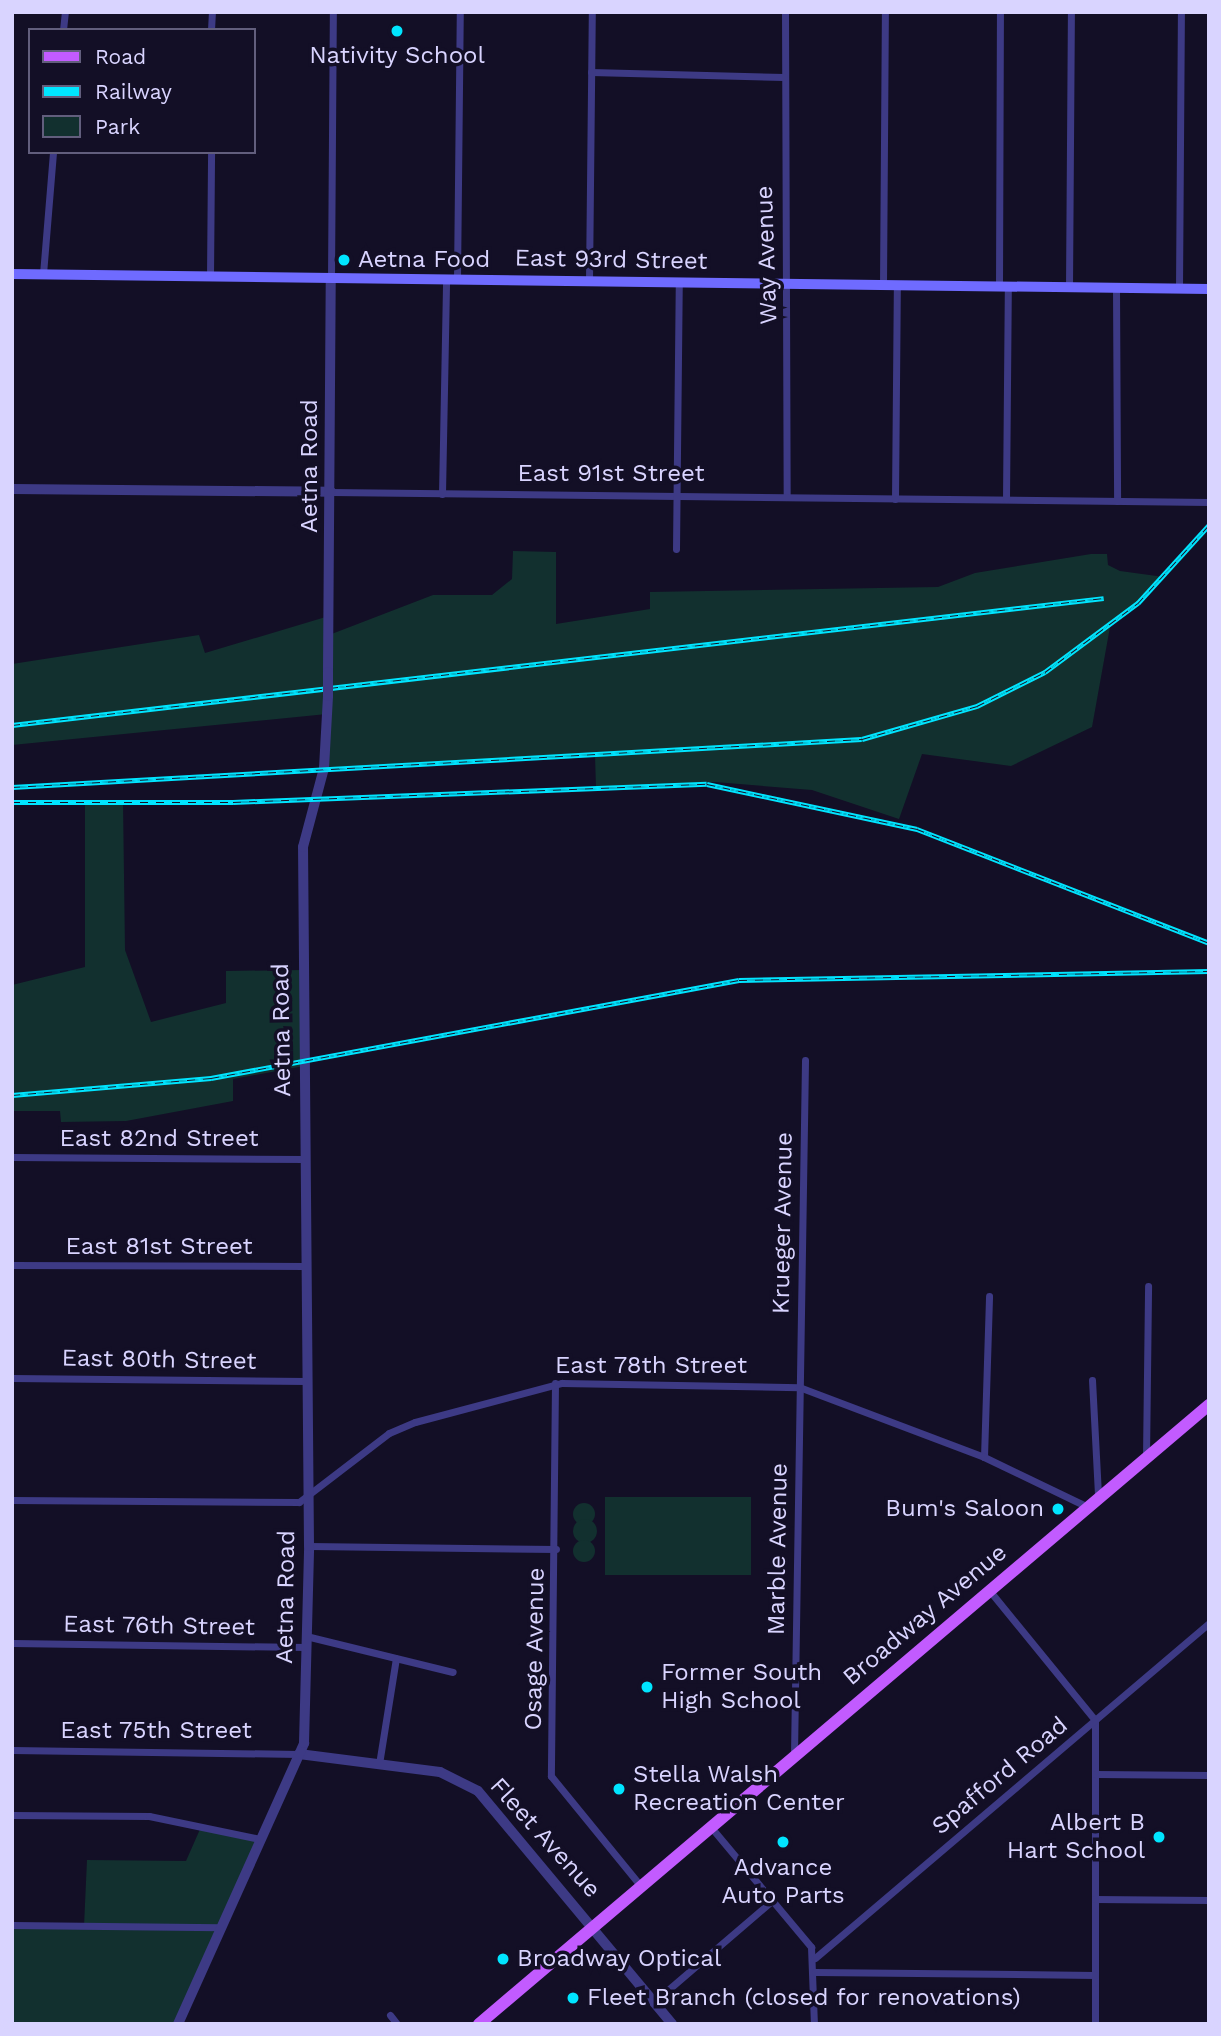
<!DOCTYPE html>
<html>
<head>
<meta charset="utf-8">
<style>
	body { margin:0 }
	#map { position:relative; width:1221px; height:2036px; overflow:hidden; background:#130f26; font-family:"Work Sans",sans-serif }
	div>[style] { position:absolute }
	.green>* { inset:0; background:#12302f; transform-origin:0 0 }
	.round { border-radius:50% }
	.minor>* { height:7px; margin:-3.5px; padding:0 3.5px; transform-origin:3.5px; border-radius:3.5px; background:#3d3a85 }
	.tertiary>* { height:10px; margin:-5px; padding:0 5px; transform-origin:5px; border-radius:5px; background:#3d3a85 }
	.secondary>* { height:10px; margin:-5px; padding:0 5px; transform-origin:5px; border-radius:5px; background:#6f6bff }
	.primary>* { height:12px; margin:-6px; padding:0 6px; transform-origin:6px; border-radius:6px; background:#c25bff }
	.rail>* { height:5px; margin-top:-2.5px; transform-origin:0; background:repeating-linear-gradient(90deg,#130f26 0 8px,#00e5ff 0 16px); box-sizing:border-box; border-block:2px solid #00e5ff }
	.tertiary-bridge>* { height:10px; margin:-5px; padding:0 5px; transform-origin:5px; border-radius:5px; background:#3d3a85 }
	.dots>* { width:19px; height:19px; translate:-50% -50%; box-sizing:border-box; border:4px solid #130f26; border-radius:50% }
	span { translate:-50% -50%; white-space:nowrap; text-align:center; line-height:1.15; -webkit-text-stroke:7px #130f26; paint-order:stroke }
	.poi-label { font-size:24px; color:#d9d4ff }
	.left { translate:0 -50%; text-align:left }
	.right { translate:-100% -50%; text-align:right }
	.street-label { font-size:24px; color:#d9d4ff }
	.frame { position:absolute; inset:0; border:14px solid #d9d4ff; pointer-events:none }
	.legend { position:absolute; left:28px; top:28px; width:228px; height:126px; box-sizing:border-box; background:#130f26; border:2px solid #625e7d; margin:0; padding:9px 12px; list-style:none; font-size:21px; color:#d9d4ff }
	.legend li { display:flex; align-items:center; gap:14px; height:35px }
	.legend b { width:35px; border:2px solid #625e7d }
</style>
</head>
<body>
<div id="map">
	<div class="green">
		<div style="clip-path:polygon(513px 551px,556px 552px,556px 624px,650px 609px,650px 592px,938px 587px,975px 573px,1091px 554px,1107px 554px,1108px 565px,1120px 571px,1164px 577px,1110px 627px,1092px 727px,1011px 766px,922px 754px,899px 819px,812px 790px,715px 782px,596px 787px,595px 756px,324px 768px,327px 714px,12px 745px,12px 664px,199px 635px,205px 653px,329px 616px,329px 635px,433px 595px,492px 595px,512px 579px)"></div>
		<div style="clip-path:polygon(123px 801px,125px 950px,151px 1022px,226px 1003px,226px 971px,302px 970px,304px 1066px,233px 1079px,233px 1101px,126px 1121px,61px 1122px,60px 1111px,12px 1111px,12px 985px,85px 967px,85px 802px)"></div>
		<div style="left:751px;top:1497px;width:78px;height:146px;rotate:90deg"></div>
		<div class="round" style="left:573px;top:1503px;width:22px;height:22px"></div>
		<div class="round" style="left:573px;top:1519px;width:24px;height:24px"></div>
		<div class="round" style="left:573px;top:1540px;width:22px;height:22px"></div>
		<div style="clip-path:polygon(201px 1827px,260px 1839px,178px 2024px,12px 2024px,14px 1925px,84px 1926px,87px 1860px,186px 1861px)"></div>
	</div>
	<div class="minor">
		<div style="left:785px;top:12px;width:485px;rotate:89.8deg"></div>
		<div style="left:63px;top:30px;width:18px;rotate:-84deg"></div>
		<div style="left:211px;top:30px;width:18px;rotate:-87deg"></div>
		<div style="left:591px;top:72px;width:193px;rotate:1.5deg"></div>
		<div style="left:43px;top:274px;width:122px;rotate:-85.3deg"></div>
		<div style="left:210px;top:276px;width:124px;rotate:-89.5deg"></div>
		<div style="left:331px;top:278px;width:266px;rotate:-89.6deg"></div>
		<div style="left:457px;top:279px;width:267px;rotate:-89.4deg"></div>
		<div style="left:589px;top:281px;width:269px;rotate:-89.4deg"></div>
		<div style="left:883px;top:285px;width:273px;rotate:-89.6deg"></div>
		<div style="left:999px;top:286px;width:274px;rotate:-89.8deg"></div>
		<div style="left:1069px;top:287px;width:275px;rotate:-89.6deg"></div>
		<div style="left:1116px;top:288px;width:213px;rotate:89.7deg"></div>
		<div style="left:1179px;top:288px;width:276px;rotate:-89.6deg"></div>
		<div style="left:331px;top:492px;width:878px;rotate:0.65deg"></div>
		<div style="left:442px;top:494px;width:215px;rotate:-88.9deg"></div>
		<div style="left:895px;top:499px;width:214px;rotate:-89.5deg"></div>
		<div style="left:1006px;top:499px;width:213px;rotate:-89.5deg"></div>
		<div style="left:676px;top:549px;width:267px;rotate:-89.4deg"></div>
		<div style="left:12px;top:1157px;width:293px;rotate:0.4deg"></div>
		<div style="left:12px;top:1265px;width:293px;rotate:0.2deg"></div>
		<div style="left:12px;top:1378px;width:294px;rotate:0.6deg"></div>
		<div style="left:1092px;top:1380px;width:115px;rotate:87deg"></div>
		<div style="left:555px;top:1383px;width:393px;rotate:90.6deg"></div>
		<div style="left:551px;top:1776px;width:141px;rotate:50.8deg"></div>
		<div style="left:984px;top:1457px;width:161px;rotate:-88.2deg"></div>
		<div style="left:1146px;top:1457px;width:171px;rotate:-89.3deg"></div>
		<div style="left:12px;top:1500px;width:287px;rotate:0.4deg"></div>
		<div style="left:299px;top:1502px;width:113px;rotate:-37.5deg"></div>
		<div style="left:389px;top:1433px;width:28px;rotate:-23deg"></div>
		<div style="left:415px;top:1422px;width:152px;rotate:-14.9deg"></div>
		<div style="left:562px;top:1383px;width:237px;rotate:1deg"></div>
		<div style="left:799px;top:1387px;width:198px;rotate:20.7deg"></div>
		<div style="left:984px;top:1457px;width:113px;rotate:25.7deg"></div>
		<div style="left:309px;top:1546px;width:247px;rotate:0.7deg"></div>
		<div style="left:989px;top:1590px;width:168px;rotate:50.8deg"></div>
		<div style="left:1095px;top:1720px;width:304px;rotate:90deg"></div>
		<div style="left:306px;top:1636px;width:151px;rotate:13.8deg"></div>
		<div style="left:12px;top:1643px;width:294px;rotate:0.8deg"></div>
		<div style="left:12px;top:1750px;width:287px;rotate:0.8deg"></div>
		<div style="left:794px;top:1754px;width:694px;rotate:-89.09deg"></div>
		<div style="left:379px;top:1764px;width:107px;rotate:-80.9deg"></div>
		<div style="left:1096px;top:1774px;width:113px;rotate:0.5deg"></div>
		<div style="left:12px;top:1815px;width:137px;rotate:0.4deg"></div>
		<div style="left:149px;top:1816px;width:113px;rotate:11.7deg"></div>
		<div style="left:710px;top:1826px;width:158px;rotate:50.1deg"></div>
		<div style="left:811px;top:1947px;width:77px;rotate:87.8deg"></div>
		<div style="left:1095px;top:1899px;width:114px;rotate:0.5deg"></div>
		<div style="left:12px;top:1925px;width:208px;rotate:0.6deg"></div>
		<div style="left:815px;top:1958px;width:517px;rotate:-40.37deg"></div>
		<div style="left:815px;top:1972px;width:280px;rotate:0.6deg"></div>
		<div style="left:655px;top:2001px;width:155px;rotate:-40.6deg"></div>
		<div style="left:390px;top:2015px;width:11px;rotate:52deg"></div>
	</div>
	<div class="tertiary">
		<div style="left:12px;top:489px;width:319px;rotate:0.5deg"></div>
		<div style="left:328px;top:672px;width:394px;rotate:-89.6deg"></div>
		<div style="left:299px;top:1754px;width:142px;rotate:7.3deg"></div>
		<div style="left:440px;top:1772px;width:42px;rotate:26.6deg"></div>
		<div style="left:478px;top:1791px;width:303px;rotate:50.2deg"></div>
		<div style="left:178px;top:2024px;width:308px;rotate:-65.8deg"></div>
		<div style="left:304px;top:1743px;width:197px;rotate:-88.5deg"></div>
		<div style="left:309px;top:1546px;width:699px;rotate:-90.49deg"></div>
		<div style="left:303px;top:847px;width:82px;rotate:-75.1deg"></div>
		<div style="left:324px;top:768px;width:72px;rotate:-86.8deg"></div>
	</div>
	<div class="secondary">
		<div style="left:12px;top:274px;width:1197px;rotate:0.72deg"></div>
	</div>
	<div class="primary">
		<div style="left:479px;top:2024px;width:957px;rotate:-40.3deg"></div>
	</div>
	<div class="rail">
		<div style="left:12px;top:725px;width:1099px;rotate:-6.63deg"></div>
		<div style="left:12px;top:787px;width:851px;rotate:-3.23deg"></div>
		<div style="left:862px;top:739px;width:120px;rotate:-16deg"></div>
		<div style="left:977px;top:706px;width:76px;rotate:-26.6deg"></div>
		<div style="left:1045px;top:672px;width:116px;rotate:-36.6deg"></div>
		<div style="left:1138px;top:603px;width:105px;rotate:-47.7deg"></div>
		<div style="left:12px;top:802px;width:221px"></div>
		<div style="left:233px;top:802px;width:474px;rotate:-2.2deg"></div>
		<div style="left:707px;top:784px;width:215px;rotate:12.1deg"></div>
		<div style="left:917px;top:829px;width:313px;rotate:21.3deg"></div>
		<div style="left:12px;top:1095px;width:200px;rotate:-4.9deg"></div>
		<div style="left:211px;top:1078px;width:537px;rotate:-10.51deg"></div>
		<div style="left:739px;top:980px;width:470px;rotate:-1.1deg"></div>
	</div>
	<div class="tertiary-bridge">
		<div style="left:328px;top:696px;width:24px;rotate:-90deg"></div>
	</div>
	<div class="dots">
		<div style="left:397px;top:31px;background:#00e5ff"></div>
		<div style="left:344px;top:260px;background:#00e5ff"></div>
		<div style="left:1058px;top:1509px;background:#00e5ff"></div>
		<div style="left:647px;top:1687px;background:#00e5ff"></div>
		<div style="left:619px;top:1789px;background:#00e5ff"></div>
		<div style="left:1159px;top:1837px;background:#00e5ff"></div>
		<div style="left:783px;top:1842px;background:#00e5ff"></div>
		<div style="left:503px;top:1959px;background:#00e5ff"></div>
		<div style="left:573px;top:1998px;background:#00e5ff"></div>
	</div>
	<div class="poi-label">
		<span style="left:397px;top:56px">Nativity School</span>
		<span class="left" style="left:358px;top:260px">Aetna Food</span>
		<span class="right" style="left:1044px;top:1509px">Bum's Saloon</span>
		<span class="left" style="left:661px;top:1687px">Former South<br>High School</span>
		<span class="left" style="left:633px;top:1789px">Stella Walsh<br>Recreation Center</span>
		<span class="right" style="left:1145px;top:1837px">Albert B<br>Hart School</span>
		<span style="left:783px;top:1882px">Advance<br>Auto Parts</span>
		<span class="left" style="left:517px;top:1959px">Broadway Optical</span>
		<span class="left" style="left:587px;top:1998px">Fleet Branch (closed for renovations)</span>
	</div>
	<div class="street-label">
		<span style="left:767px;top:255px;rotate:-92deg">Way Avenue</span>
		<span style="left:611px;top:260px;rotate:1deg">East 93rd Street</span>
		<span style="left:310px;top:466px;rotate:-90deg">Aetna Road</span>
		<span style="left:611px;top:474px">East 91st Street</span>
		<span style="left:282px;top:1030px;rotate:-91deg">Aetna Road</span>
		<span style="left:159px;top:1139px">East 82nd Street</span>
		<span style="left:783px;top:1223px;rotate:-89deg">Krueger Avenue</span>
		<span style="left:159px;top:1247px">East 81st Street</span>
		<span style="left:159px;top:1360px;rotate:1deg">East 80th Street</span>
		<span style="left:651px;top:1366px">East 78th Street</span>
		<span style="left:778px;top:1549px;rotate:-89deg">Marble Avenue</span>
		<span style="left:286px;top:1597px;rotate:-89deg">Aetna Road</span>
		<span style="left:925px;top:1615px;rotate:-40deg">Broadway Avenue</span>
		<span style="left:159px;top:1626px;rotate:1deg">East 76th Street</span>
		<span style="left:535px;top:1649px;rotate:-89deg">Osage Avenue</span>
		<span style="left:156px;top:1731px">East 75th Street</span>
		<span style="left:1000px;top:1776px;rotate:-40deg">Spafford Road</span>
		<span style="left:545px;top:1838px;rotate:48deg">Fleet Avenue</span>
	</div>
	<div class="frame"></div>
	<ul class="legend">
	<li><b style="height:9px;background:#c25bff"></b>Road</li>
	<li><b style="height:9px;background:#00e5ff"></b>Railway</li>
	<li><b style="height:19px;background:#12302f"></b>Park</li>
	</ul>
</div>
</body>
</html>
